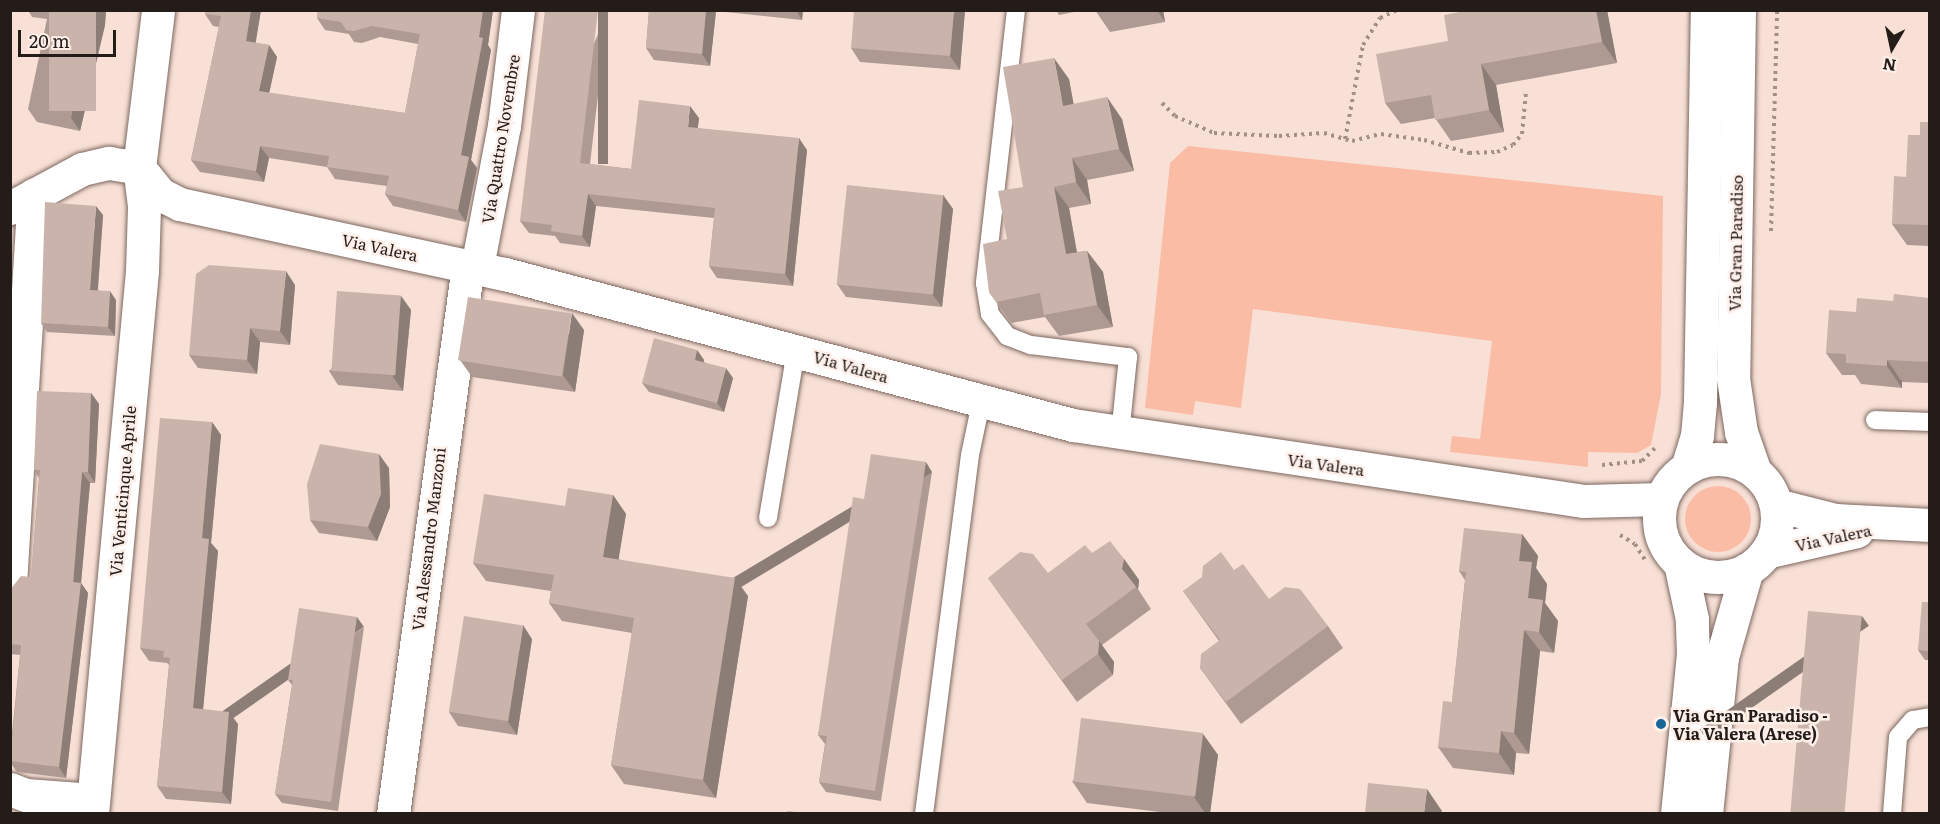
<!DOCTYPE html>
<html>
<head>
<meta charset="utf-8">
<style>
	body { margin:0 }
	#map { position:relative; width:1940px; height:824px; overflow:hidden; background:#f8e0d6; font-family:Literata,serif }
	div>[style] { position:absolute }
	.green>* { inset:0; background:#fabca4 }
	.round { border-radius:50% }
	.path>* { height:4px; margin-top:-2px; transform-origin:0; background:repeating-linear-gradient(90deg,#a18f88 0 3px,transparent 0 7.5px) }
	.roads { filter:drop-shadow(0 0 2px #7c675f) drop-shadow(0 0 2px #7c675f) }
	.lane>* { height:18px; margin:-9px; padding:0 9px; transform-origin:9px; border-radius:9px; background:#fff }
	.street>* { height:33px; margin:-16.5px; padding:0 16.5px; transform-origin:16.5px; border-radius:16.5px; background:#fff }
	.street>.ring { margin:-16.5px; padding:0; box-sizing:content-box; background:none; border:33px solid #fff; border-radius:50% }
	.wall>* { inset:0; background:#ae9a92 }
	.shaded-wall>* { inset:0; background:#8d7d77; transform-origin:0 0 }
	.building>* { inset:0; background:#cab3aa; transform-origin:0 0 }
	.dots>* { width:16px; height:16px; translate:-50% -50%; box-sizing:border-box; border:3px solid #feefe9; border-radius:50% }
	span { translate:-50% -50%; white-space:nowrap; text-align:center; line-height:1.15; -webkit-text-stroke:5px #feefe9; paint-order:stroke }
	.street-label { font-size:16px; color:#241c19 }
	.poi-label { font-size:16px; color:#241c19; font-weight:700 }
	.left { translate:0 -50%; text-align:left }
	.frame { position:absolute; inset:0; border:12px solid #241c19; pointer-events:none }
	.north { position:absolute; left:1862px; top:18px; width:60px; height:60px; -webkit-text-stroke:4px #feefe9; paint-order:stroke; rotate:189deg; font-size:16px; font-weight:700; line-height:24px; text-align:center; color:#241c19 }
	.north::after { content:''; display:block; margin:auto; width:21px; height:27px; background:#241c19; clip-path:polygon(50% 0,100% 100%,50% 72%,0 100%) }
	.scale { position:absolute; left:18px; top:30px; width:98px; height:27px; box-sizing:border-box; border:3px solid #241c19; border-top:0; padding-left:8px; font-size:18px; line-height:21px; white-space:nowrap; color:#241c19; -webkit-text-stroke:4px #feefe9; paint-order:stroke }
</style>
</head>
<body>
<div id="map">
	<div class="green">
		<div style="clip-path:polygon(1188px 146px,1663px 196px,1661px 394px,1651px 445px,1637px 453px,1588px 452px,1588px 467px,1450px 452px,1452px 436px,1480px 439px,1492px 341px,1253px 309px,1241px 408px,1195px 401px,1193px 415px,1145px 408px,1170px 163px)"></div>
		<div class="round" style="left:1685px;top:486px;width:66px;height:66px"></div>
	</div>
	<div class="path">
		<div style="left:1162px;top:103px;width:18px;rotate:45deg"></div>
		<div style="left:1175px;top:116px;width:43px;rotate:23.6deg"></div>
		<div style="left:1214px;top:133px;width:65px;rotate:2.6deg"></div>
		<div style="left:1279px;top:136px;width:45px;rotate:-3.8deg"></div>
		<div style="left:1324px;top:133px;width:29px;rotate:16deg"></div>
		<div style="left:1352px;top:141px;width:30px;rotate:-14deg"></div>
		<div style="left:1381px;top:134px;width:43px;rotate:7.9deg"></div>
		<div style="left:1424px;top:140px;width:47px;rotate:16.1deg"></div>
		<div style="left:1469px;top:153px;width:28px;rotate:-2deg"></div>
		<div style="left:1497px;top:152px;width:17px;rotate:-24deg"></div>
		<div style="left:1513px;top:145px;width:14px;rotate:-51deg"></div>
		<div style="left:1522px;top:134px;width:42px;rotate:-84.6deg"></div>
		<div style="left:1345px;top:139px;width:96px;rotate:-79.2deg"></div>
		<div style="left:1363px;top:45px;width:32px;rotate:-58deg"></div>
		<div style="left:1380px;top:18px;width:19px;rotate:-25deg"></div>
		<div style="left:1771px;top:231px;width:221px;rotate:-88.4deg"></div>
		<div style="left:1602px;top:465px;width:40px;rotate:-5.7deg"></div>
		<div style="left:1642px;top:461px;width:20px;rotate:-45deg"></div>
		<div style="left:1620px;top:535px;width:17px;rotate:31deg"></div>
		<div style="left:1635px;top:544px;width:22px;rotate:58deg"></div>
	</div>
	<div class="roads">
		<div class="lane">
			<div style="left:1016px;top:10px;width:275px;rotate:96.5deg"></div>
			<div style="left:985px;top:283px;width:31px;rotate:81deg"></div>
			<div style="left:990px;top:314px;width:28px;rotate:52deg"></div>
			<div style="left:1007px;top:336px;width:26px;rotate:21deg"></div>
			<div style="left:1031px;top:345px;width:98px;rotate:7.1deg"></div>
			<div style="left:1128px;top:357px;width:77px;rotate:95.9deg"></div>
			<div style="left:1875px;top:420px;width:55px;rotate:2.1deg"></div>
			<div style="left:768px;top:518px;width:169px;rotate:-80.5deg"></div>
			<div style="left:924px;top:814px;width:362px;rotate:-82.7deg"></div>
			<div style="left:970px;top:455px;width:53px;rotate:-78.1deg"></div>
			<div style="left:1892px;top:814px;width:77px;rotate:-85.5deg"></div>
			<div style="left:1898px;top:737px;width:23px;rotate:-49deg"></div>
			<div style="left:1913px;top:720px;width:17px;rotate:-10deg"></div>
		</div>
		<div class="street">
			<div style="left:1739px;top:10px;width:368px;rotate:90.9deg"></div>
			<div style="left:1733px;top:378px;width:55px;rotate:81.6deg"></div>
			<div style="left:1741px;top:432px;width:42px;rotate:70.7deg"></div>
			<div style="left:139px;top:168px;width:33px;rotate:51deg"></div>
			<div style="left:160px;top:194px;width:22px;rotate:27deg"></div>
			<div style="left:180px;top:204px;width:332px;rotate:12.2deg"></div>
			<div style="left:505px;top:274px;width:588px;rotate:14.89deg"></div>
			<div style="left:1073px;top:425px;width:517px;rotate:8.46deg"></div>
			<div style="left:1584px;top:501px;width:78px;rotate:-1.5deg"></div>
			<div style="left:10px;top:208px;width:82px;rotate:-28.4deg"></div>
			<div style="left:82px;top:169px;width:28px;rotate:-13deg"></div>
			<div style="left:109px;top:163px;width:30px;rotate:9deg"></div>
			<div style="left:477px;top:267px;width:144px;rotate:-79.2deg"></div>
			<div style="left:504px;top:126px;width:117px;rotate:-83.1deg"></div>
			<div class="ring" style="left:1659px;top:459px;width:85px;height:85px"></div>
			<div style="left:1687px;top:468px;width:34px;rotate:-73deg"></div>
			<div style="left:1697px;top:436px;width:34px;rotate:-85deg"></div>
			<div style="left:1700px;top:402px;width:392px;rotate:-89deg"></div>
			<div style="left:1776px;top:505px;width:61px;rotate:14.3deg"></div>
			<div style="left:1835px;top:520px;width:95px;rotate:3deg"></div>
			<div style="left:1766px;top:552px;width:93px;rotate:-13deg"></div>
			<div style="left:10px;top:584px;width:390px;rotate:-86.5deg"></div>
			<div style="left:10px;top:789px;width:17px;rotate:21deg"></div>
			<div style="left:26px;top:795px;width:67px;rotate:4.3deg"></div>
			<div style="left:92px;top:814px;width:545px;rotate:-84.74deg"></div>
			<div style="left:142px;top:271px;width:65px;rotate:-88.2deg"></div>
			<div style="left:144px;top:206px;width:38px;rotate:-97deg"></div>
			<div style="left:139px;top:168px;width:159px;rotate:-83.1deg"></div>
			<div style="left:393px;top:814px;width:554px;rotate:-82.22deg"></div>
			<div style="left:1677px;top:814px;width:161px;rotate:-84.3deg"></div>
			<div style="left:1693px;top:654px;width:35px;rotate:-92deg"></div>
			<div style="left:1692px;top:619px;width:57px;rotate:-102.1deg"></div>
			<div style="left:1706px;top:814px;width:158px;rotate:-84.2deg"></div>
			<div style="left:1722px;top:657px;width:91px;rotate:-74.1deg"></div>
		</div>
	</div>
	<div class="wall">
		<div style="clip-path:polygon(28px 10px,106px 10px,105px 25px,80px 131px,37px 122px,28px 109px,47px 19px,32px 17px)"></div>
		<div style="clip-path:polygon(261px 10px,255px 43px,269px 45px,277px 57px,269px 93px,405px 113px,418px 44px,380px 37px,362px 43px,354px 42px,349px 34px,325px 30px,317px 18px,318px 10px,493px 10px,488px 45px,491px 50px,471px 160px,477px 168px,466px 222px,393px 206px,385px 194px,387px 186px,335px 179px,327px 167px,269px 158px,264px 182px,200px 172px,191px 160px,219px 27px,213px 26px,205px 14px)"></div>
		<div style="clip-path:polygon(608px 10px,590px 164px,631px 169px,699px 118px,698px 128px,807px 150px,793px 286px,717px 278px,709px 266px,714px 218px,596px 206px,590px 247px,560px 243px,555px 236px,529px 233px,520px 221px)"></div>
		<div style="clip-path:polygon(649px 10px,803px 10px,802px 20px,716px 11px,710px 66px,654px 60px,646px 48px)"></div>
		<div style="clip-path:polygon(965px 10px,960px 70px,860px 62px,851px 48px)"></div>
		<div style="clip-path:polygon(1056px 10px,1084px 10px,1059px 15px)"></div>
		<div style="clip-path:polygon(1095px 10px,1163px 10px,1165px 22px,1110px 32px)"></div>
		<div style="clip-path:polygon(1470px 10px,1607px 10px,1617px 63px,1496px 85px,1504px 132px,1451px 141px,1435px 118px,1401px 124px,1385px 103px,1448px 41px)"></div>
		<div style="clip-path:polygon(1069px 79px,1073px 104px,1122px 119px,1134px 171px,1087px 180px,1091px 204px,1069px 208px,1077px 252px,1087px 251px,1103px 272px,1113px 327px,1059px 336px,1045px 317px,1011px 323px,989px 292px,1007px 239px,1023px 187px)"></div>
		<div style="clip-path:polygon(1929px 122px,1929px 246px,1907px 245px,1892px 224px,1920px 135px)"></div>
		<div style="clip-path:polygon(943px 195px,953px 209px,942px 307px,846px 297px,837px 284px)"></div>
		<div style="clip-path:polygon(103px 215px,98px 290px,116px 300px,115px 336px,47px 332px,41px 323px)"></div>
		<div style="clip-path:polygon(295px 285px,290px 345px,260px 342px,257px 374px,198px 368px,189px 355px)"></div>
		<div style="clip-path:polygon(401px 296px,411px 310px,403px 391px,338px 385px,329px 371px)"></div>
		<div style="clip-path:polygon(1929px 298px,1929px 383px,1902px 382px,1902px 388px,1861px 384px,1855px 375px,1842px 375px,1826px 353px,1856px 312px,1893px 301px)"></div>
		<div style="clip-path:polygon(584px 330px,575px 392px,472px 377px,460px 360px)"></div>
		<div style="clip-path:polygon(697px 350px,704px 360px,704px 362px,733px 378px,724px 412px,649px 392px,642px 383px)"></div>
		<div style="clip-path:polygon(91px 393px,99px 404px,95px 483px,90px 483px,81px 583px,88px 593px,66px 778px,17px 772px,10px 762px,10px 753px,20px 655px,10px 654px,10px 590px,31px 577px,39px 478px,34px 470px)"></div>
		<div style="clip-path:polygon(212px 422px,221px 435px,211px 543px,218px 551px,203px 709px,238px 724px,231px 804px,166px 799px,157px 786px,169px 665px,167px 663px,149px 661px,140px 648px)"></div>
		<div style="clip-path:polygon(389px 468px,390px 507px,377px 541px,319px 533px,310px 520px)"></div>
		<div style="clip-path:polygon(932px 472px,881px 801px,826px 792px,819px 782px,825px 744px,818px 735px,864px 499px)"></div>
		<div style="clip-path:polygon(613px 495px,626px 514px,618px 559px,748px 596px,716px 798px,624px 784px,611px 765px,632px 633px,562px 621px,549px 603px,551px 591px,486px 581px,473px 563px,565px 506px)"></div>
		<div style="clip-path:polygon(1522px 534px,1538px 556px,1536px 568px,1547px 584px,1545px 603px,1558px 621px,1554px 653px,1540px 651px,1529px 754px,1516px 753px,1514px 775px,1453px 768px,1438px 747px,1452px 702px,1465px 580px,1459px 571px)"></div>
		<div style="clip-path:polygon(1092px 553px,1124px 559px,1139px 580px,1138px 589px,1151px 609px,1102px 645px,1114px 662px,1113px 675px,1077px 702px,988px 578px,1048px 573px)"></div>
		<div style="clip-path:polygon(1234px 570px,1269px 599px,1328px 626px,1343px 648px,1241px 724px,1200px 668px,1219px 641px,1183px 591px)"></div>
		<div style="clip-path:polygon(1929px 602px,1929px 660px,1925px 660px,1918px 650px)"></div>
		<div style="clip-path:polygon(364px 627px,338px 811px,282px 803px,275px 794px,292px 685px,288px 680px)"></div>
		<div style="clip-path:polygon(532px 639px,517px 735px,458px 726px,449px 712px)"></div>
		<div style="clip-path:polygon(1203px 734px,1218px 755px,1210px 813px,1168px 813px,1087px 803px,1072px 781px)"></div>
	</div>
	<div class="shaded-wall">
		<div style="clip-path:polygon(96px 10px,106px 10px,105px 25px,80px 131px,71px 118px)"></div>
		<div style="clip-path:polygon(251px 10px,261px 10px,254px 53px,246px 41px)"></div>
		<div style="clip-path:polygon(483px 10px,493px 10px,488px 45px,491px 50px,471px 160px,477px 168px,466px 222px,458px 210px,461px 155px)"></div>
		<div style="left:598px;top:10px;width:10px;height:154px"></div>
		<div style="clip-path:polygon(706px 10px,715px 10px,716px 11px,710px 66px,702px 54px)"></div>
		<div style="clip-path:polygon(796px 10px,803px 10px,802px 20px)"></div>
		<div style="clip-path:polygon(954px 10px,965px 10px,960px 70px,950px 56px)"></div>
		<div style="clip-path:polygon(1157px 10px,1163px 10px,1165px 22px)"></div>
		<div style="clip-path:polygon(1596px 10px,1607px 10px,1617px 63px,1602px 42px)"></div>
		<div style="clip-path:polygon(269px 45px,277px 57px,267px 103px,259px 91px)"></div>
		<div style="clip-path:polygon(1054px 58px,1069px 79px,1078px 127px,1063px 106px)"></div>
		<div style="clip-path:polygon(1481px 64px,1496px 85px,1504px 132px,1489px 110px)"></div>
		<div style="clip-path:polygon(1107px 97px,1122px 119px,1134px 171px,1119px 149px)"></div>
		<div style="clip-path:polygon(690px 106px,699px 118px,696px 138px,688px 127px)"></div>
		<div style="clip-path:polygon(799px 138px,807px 150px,793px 286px,785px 274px)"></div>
		<div style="clip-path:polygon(260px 146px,269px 158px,264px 182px,256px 171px)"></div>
		<div style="clip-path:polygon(1072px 158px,1087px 180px,1091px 204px,1076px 182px)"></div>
		<div style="clip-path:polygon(1054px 187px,1069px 208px,1081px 276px,1066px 254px)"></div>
		<div style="clip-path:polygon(588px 194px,596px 206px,590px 247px,582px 236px)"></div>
		<div style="clip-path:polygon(943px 195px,953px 209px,942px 307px,932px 294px)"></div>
		<div style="clip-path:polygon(96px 206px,103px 215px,97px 299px,90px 290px)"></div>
		<div style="clip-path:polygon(1087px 251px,1103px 272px,1113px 327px,1097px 305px)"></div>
		<div style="clip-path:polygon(286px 271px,295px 285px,290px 345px,280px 331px)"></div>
		<div style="clip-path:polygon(110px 291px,116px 300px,115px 336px,108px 327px)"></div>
		<div style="clip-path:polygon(401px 296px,411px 310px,403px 391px,393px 377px)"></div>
		<div style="clip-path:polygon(572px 313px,584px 330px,575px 392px,563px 375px)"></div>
		<div style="clip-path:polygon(250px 328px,260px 342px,257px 374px,247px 360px)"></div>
		<div style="clip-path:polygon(697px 350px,704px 360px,702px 369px,695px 360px)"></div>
		<div style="clip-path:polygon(1887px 360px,1902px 382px,1902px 388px,1887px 366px)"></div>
		<div style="clip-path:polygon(726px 368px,733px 378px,724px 412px,717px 403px)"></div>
		<div style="clip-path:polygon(91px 393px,99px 404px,95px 483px,88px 472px)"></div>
		<div style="clip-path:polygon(212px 422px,221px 435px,211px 543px,218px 551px,202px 721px,193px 708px,202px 538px)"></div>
		<div style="clip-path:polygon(379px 454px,389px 468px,390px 507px,377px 541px,368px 527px)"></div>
		<div style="left:926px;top:462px;width:12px;height:333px;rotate:59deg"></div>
		<div style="clip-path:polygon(82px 472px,90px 483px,81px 583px,88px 593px,66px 778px,59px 767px)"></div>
		<div style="clip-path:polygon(613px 495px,626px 514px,616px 575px,603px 557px)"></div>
		<div style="clip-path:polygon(1522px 534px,1538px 556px,1536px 568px,1547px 584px,1545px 603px,1558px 621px,1554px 653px,1539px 632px,1528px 598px,1519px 561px)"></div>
		<div style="clip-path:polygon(1124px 559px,1139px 580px,1138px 589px,1122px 569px)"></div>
		<div style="clip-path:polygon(735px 578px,748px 596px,716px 798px,703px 780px)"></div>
		<div style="left:1862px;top:616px;width:12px;height:198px;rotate:55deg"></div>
		<div style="left:357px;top:617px;width:12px;height:187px;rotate:55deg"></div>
		<div style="clip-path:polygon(523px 625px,532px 639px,517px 735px,508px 722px)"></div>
		<div style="clip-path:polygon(1524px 630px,1540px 651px,1529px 754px,1514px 733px)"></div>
		<div style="clip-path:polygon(1099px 641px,1114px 662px,1113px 675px,1098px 654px)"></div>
		<div style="clip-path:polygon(229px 712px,238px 724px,231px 804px,222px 792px)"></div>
		<div style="clip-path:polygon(1501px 731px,1516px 753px,1514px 775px,1499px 753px)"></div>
		<div style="clip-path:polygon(1203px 734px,1218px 755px,1210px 813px,1205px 813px,1194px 797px)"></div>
		<div style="clip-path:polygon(1427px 789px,1442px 811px,1441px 813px,1424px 813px)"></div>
	</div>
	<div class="building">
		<div style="left:49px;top:10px;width:47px;height:101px"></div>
		<div style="clip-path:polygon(205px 10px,251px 10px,246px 41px,269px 45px,259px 91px,405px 113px,420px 34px,372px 26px,354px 31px,346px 30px,341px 22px,317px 18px,318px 10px,483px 10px,479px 37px,483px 38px,461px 155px,469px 157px,458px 210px,385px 194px,389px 176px,327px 167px,329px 156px,260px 146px,256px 171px,191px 160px,221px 16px,205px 14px)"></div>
		<div style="clip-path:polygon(545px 10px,598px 10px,580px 163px,631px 169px,639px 100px,690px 106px,688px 127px,799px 138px,785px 274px,709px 266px,715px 208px,588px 194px,582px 236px,551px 231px,552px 225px,520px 221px)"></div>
		<div style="clip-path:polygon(649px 10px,706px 10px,702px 54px,646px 48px)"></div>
		<div style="clip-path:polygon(854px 10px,954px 10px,950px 56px,851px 48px)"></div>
		<div style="clip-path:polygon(1470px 10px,1596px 10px,1602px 42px,1481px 64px,1489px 110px,1435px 120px,1431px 95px,1385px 103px,1376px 54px,1448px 41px,1444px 15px)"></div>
		<div style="clip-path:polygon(1054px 58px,1063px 106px,1107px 97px,1119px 149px,1072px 158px,1076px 182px,1054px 187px,1066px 254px,1087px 251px,1097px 305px,1044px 315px,1040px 293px,996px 302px,989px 292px,983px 244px,1007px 239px,998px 191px,1023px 187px,1003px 67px)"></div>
		<div style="clip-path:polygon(1920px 122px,1929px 122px,1929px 225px,1892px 224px,1894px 176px,1906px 177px,1908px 135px,1920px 135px)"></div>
		<div style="left:847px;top:185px;width:97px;height:100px;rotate:6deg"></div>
		<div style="clip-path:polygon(45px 202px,96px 206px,90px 290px,110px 291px,108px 327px,41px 323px)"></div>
		<div style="clip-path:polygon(209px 265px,286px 271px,280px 331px,250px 328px,247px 360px,189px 355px,196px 274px)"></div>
		<div style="left:337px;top:291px;width:64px;height:80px;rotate:4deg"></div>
		<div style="clip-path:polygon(1894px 294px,1929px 298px,1929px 362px,1887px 360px,1887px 366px,1846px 363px,1846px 354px,1826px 353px,1829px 310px,1856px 312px,1857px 298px,1893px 301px)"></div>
		<div style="left:468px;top:297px;width:105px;height:64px;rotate:9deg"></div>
		<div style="clip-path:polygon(654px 338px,697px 350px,695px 360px,726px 368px,717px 403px,642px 383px)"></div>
		<div style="clip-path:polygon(37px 391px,91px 393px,88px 472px,82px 472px,73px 582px,81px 583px,59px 767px,10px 761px,21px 645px,10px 644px,10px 590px,21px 576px,31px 577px,40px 470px,34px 470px)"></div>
		<div style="clip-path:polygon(160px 418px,212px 422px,202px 538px,209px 539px,193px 708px,229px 712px,222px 792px,157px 786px,170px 658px,163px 657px,164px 651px,140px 648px)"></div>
		<div style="clip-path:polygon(320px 444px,379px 454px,381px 494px,368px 527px,310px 520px,307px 484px)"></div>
		<div style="clip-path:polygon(871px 454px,926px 462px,875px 791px,819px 782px,827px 736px,818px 735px,853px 497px,864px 499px)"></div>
		<div style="clip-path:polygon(568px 488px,613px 495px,603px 557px,735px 578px,703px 780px,611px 765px,634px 618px,549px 603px,554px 575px,473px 563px,484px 494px,565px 506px)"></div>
		<div style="clip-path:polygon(1464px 528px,1522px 534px,1519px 561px,1532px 562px,1528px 598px,1543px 600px,1539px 632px,1524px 630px,1514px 733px,1501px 731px,1499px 753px,1438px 747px,1443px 701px,1452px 702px,1466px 572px,1459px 571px)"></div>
		<div style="clip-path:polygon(1110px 541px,1124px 559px,1122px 569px,1136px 587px,1086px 624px,1099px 641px,1098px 654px,1062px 680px,988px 578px,1020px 552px,1033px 554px,1048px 573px,1085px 545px,1092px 553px)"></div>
		<div style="clip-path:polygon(1221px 552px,1234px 570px,1243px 564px,1269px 599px,1285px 587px,1300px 589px,1328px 626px,1226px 702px,1200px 668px,1201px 654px,1220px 640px,1183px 591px,1202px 577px,1203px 566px)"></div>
		<div style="clip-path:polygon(1922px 602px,1929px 602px,1929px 651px,1918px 650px)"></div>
		<div style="clip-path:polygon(299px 608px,357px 617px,331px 802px,275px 794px,293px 680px,288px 680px)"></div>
		<div style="left:1808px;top:611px;width:54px;height:203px;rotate:5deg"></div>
		<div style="left:464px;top:616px;width:60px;height:97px;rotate:9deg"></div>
		<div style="left:1081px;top:718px;width:123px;height:64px;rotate:7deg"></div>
		<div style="clip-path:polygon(1368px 783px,1427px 789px,1424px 813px,1365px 813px)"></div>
		<div style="clip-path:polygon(787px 811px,805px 813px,787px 813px)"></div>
	</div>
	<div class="dots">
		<div style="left:1661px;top:724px;background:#196699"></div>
	</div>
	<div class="street-label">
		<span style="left:500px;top:139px;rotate:-81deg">Via Quattro Novembre</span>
		<span style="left:1735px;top:243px;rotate:-89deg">Via Gran Paradiso</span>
		<span style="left:380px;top:247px;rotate:12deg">Via Valera</span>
		<span style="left:851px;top:366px;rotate:16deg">Via Valera</span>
		<span style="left:1326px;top:464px;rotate:8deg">Via Valera</span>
		<span style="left:122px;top:491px;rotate:-85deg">Via Venticinque Aprile</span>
		<span style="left:1833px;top:537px;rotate:-12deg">Via Valera</span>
		<span style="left:428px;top:539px;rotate:-83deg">Via Alessandro Manzoni</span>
	</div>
	<div class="poi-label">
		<span class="left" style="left:1673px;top:724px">Via Gran Paradiso -<br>Via Valera (Arese)</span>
	</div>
	<div class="frame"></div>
	<div class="north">N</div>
	<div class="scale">20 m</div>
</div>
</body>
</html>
